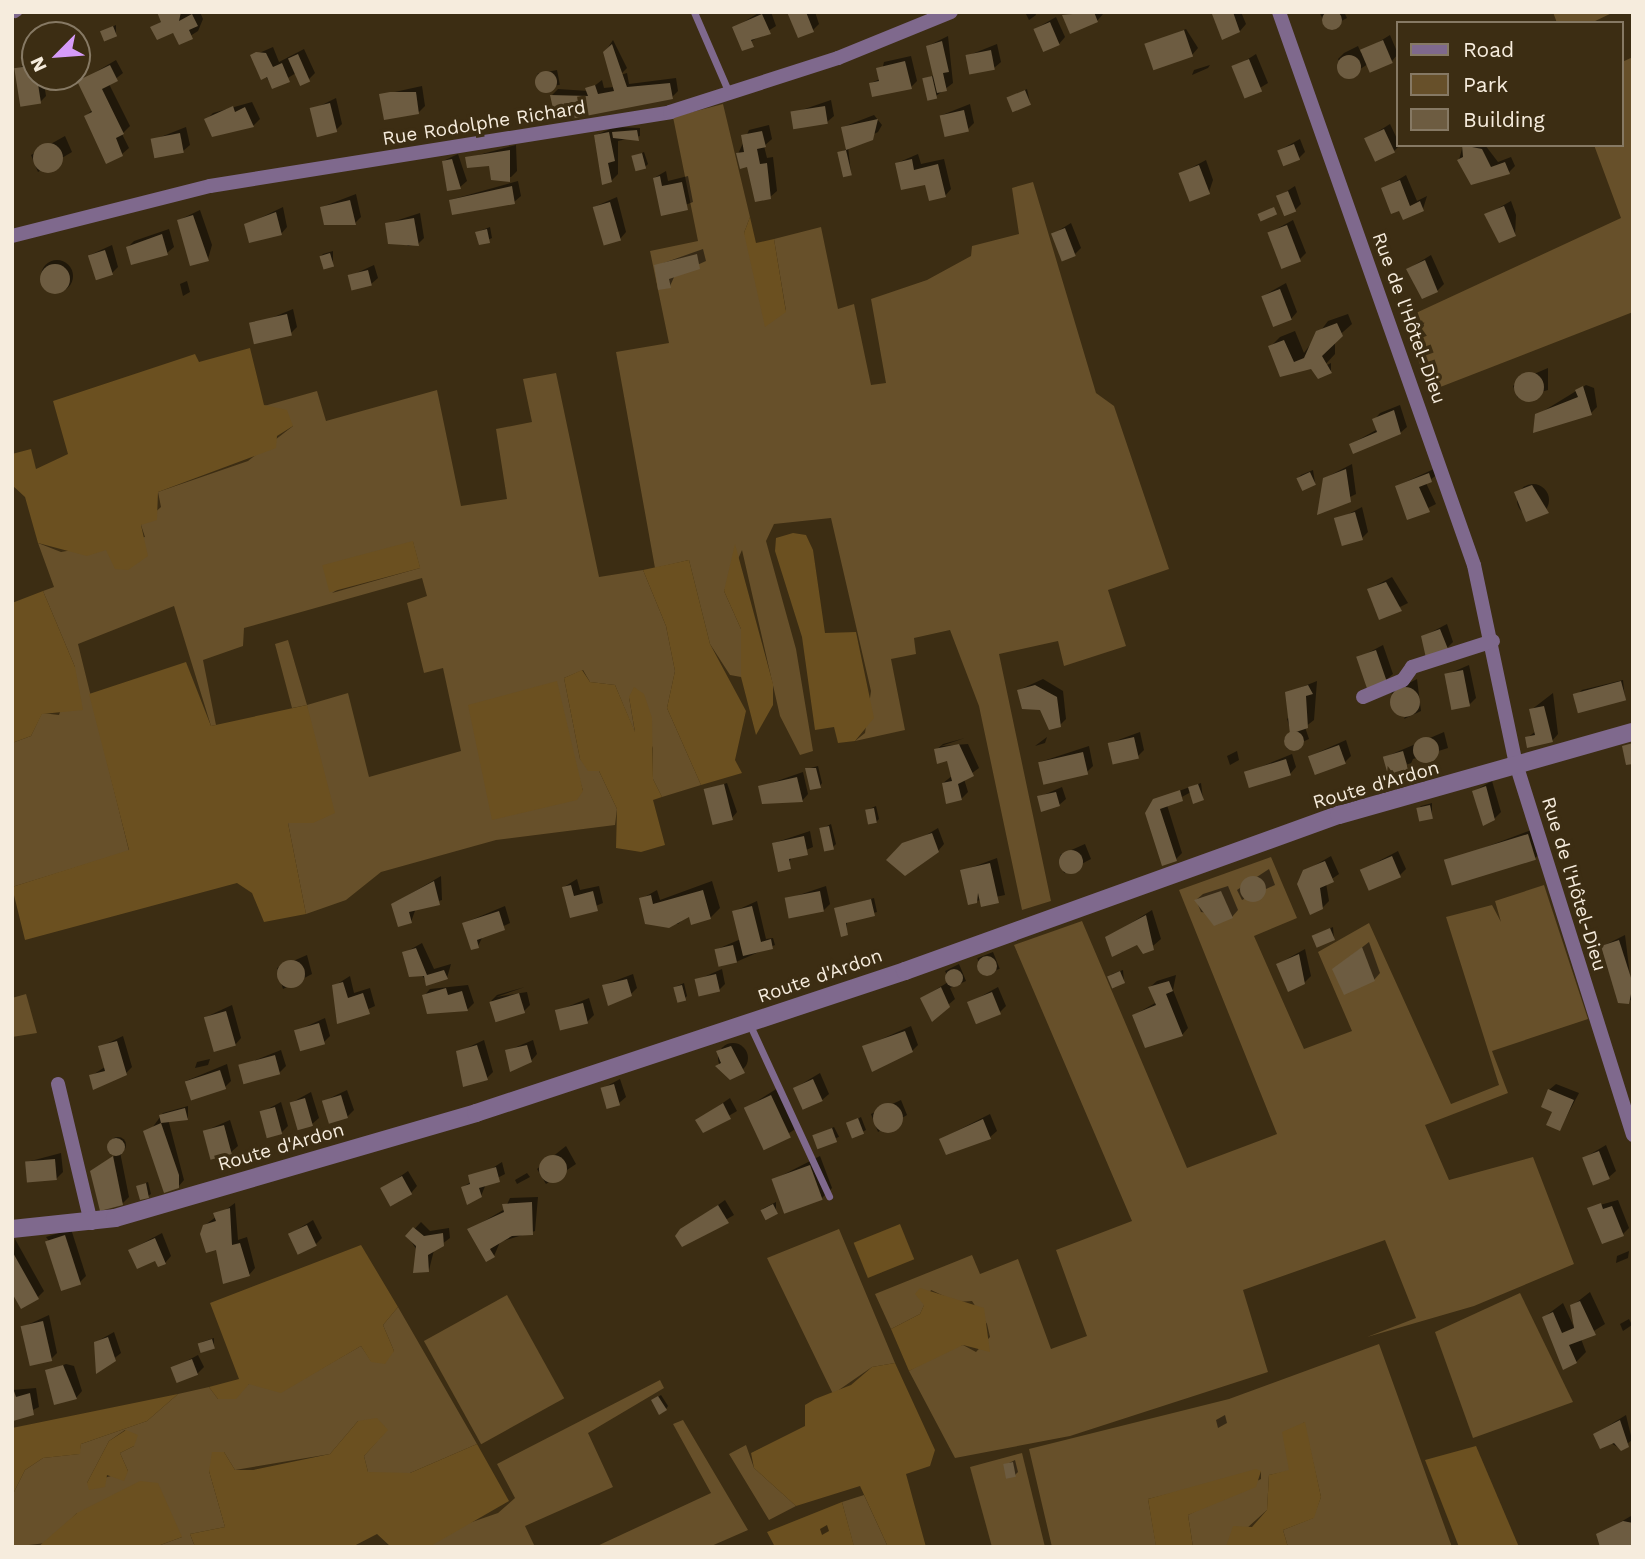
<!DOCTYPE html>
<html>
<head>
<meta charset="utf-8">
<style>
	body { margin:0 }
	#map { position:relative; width:1645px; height:1559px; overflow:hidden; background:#3c2d13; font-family:"Work Sans",sans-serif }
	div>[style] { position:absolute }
	.green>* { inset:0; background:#67502a; transform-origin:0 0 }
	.forest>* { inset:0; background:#6b5020; transform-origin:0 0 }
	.shadow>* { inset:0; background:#0007; transform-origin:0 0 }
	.round { border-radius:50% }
	.building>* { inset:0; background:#6d5c41; transform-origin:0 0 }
	.service>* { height:7px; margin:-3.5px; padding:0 3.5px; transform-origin:3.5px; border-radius:3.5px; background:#7f698d }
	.minor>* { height:14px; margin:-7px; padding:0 7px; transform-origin:7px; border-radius:7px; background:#7f698d }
	.tertiary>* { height:18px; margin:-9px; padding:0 9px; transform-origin:9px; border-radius:9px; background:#7f698d }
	span { translate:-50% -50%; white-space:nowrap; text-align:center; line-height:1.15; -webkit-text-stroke:7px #3c2d13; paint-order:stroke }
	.street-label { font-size:19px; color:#f6ecdd }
	.frame { position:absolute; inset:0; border:14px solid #f6ecdd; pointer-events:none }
	.legend { position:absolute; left:1396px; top:21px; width:228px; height:126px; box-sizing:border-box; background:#3c2d13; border:2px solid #867964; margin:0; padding:9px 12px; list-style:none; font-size:21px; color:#f6ecdd }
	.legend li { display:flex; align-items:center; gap:14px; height:35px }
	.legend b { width:35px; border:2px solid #867964 }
	.north { position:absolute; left:21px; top:21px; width:70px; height:70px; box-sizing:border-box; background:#3c2d13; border:2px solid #867964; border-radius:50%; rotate:245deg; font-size:19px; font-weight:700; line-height:28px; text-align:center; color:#f6ecdd }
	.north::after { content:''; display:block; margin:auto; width:24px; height:32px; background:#d69bf9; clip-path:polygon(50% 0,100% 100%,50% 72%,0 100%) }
</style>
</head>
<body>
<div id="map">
	<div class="green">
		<div style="clip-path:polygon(1553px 12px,1614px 12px,1591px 23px,1557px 23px)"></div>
		<div style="clip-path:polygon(1633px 57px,1633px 312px,1430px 391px,1403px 319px,1621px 218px,1594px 145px,1622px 145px,1622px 62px)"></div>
		<div style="clip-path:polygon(723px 104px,750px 217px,744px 233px,786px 311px,774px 239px,821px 227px,838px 309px,854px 304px,871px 385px,886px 383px,871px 299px,927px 280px,971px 256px,972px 246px,1019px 234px,1012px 188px,1033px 182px,1096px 393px,1114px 406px,1169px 569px,1108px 590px,1126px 646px,1064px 666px,1058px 641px,999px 654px,1051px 901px,1022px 910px,979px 706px,950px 630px,914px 638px,916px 654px,891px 659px,905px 730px,855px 741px,865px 733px,871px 691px,831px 518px,774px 524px,766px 541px,796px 649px,813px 751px,800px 755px,780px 716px,742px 550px,724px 591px,741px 629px,741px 677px,730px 675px,710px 644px,689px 560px,655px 568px,616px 352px,669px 343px,650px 251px,698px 241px,673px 117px)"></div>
		<div style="clip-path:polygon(evenodd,556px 373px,599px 577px,643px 570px,666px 626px,675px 671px,667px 708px,701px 785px,662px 797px,653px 779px,653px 748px,629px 697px,635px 733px,615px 685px,590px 682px,583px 670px,564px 678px,580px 759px,599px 771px,617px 809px,615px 825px,496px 840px,381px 872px,346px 900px,306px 914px,288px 823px,313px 823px,307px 705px,292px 708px,275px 644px,288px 640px,307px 705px,348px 693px,369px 777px,461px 751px,443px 668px,424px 673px,407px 603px,427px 596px,422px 578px,244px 628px,243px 646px,203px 660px,216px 725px,211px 726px,174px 606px,78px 644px,129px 851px,12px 887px,12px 743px,31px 736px,42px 713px,59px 715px,75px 667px,43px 591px,54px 587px,38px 543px,61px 552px,145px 537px,141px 525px,161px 507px,158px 492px,248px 461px,293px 426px,264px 406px,317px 391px,326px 421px,437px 390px,461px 506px,507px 499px,496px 429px,532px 422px,523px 379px,556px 373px,413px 542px,420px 568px,332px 593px,413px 542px,556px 373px,468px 705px,572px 754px,583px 791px,468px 705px)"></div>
		<div style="clip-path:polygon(1271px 857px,1297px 918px,1254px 936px,1304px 1049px,1352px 1031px,1318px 952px,1369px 923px,1451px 1104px,1499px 1085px,1446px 917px,1492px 905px,1501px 922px,1495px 901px,1544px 885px,1588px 1019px,1492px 1051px,1508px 1093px,1425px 1125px,1449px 1180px,1533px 1157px,1574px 1264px,1474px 1306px,1367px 1337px,1416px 1318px,1385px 1240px,1243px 1290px,1268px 1372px,1070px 1436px,955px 1458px,909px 1371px,944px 1350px,963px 1345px,976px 1352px,990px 1337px,987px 1324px,972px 1301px,957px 1302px,931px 1290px,920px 1314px,891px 1329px,875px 1294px,972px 1255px,980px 1274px,1018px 1259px,1051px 1349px,1087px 1336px,1056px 1250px,1132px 1221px,1014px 945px,1082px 921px,1187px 1168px,1277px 1134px,1179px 890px)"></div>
		<div style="clip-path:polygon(26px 994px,37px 1033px,12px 1037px,12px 998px)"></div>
		<div style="clip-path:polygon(839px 1229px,895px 1363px,872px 1367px,833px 1394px,767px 1258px)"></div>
		<div style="clip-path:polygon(1520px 1293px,1573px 1402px,1473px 1438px,1435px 1332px)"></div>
		<div style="left:507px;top:1295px;width:118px;height:95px;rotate:61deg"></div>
		<div style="clip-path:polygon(evenodd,398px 1307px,477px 1444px,410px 1473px,385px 1476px,368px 1472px,364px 1456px,387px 1430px,358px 1421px,330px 1454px,235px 1470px,224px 1452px,209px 1471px,225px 1527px,190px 1534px,195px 1547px,155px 1547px,182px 1537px,77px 1513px,46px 1543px,12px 1547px,12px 1496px,25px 1470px,43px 1458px,79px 1454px,81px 1444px,147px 1421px,178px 1394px,209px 1387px,218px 1399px,249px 1384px,298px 1382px,361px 1346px,371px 1361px,394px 1351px,383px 1325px,398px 1307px,125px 1430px,134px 1446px,120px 1453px,128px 1471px,87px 1483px,109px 1441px,125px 1430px)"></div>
		<div style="clip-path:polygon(1379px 1344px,1452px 1547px,1288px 1547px,1283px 1530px,1313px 1518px,1321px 1497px,1304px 1422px,1289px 1471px,1269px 1475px,1267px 1510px,1226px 1547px,1193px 1547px,1188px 1515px,1261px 1479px,1261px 1471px,1148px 1499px,1156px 1545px,1052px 1547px,1029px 1449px,1229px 1399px)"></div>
		<div style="clip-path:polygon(660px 1380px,664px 1388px,588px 1433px,613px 1487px,525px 1526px,535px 1547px,429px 1547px,449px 1530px,498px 1513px,515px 1498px,497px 1464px)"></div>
		<div style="clip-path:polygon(683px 1420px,748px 1530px,709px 1547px,595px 1547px,711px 1493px,673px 1424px)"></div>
		<div style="clip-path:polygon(746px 1445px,754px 1468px,796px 1506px,769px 1520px,729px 1454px)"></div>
		<div style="clip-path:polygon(1022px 1453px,1045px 1547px,992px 1547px,970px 1467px)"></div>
		<div style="clip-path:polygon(864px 1495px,888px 1547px,854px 1547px,842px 1502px)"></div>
	</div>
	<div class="forest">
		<div style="clip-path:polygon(750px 217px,756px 243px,774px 239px,786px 312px,765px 327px,744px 233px)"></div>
		<div style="clip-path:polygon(250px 348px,264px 405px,287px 410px,293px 426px,277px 436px,276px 448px,158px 492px,157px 520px,141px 525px,148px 556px,128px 570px,115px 569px,106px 550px,87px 556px,38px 543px,25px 497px,12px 485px,12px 454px,31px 449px,36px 469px,68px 454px,53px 401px,195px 354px,199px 362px)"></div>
		<div style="clip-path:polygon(793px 533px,806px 535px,813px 550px,825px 633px,856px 632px,874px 718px,855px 741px,838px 743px,834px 727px,815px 730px,802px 637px,775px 551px,776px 538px)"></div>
		<div style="left:413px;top:541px;width:28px;height:94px;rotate:75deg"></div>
		<div style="clip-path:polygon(735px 544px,773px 684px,773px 705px,756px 735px,741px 677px,741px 629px,724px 591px)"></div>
		<div style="clip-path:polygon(689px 560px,710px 644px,746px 711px,735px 760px,742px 773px,701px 785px,667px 708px,675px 671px,666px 626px,643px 570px)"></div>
		<div style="clip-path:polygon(43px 591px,75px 667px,83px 710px,42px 714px,31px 736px,12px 743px,12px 603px)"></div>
		<div style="clip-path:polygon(186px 662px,211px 726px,307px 705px,335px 813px,313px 823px,288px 823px,306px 914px,264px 922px,252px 893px,237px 883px,25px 940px,12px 887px,129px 850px,89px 694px)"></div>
		<div style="clip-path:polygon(582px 670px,590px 682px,615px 685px,635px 732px,629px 697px,634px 687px,644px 694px,652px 718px,653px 779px,662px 797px,653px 800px,665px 845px,641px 852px,616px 848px,617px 809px,599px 771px,588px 771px,580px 759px,564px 678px)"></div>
		<div style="clip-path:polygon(557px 681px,583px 791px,577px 800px,492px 820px,468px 705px)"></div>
		<div style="left:900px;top:1224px;width:38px;height:50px;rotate:68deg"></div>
		<div style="clip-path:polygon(361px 1245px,398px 1307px,383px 1325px,394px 1351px,385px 1364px,371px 1362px,361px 1346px,281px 1393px,249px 1384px,236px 1399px,218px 1399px,209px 1387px,239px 1379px,210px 1303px)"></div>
		<div style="clip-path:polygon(920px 1288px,984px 1308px,990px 1352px,963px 1345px,909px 1371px,891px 1329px,920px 1314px,924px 1305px,915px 1294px)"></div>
		<div style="clip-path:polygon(895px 1363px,935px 1450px,930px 1466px,906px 1474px,926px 1547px,888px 1547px,860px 1486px,796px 1506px,754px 1468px,751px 1453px,805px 1426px,805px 1405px,815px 1399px,851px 1385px,872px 1367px)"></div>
		<div style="clip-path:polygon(178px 1394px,147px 1421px,81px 1444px,80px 1454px,43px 1458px,25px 1470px,12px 1496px,12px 1428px)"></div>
		<div style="clip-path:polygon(377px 1418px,388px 1430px,364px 1456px,368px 1472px,410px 1473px,477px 1444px,509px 1501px,429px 1547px,391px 1547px,377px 1534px,352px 1547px,195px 1547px,190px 1534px,225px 1527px,209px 1471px,212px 1452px,224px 1452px,235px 1470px,253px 1470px,330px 1454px,358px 1421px)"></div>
		<div style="clip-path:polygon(1305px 1422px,1321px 1497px,1314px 1518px,1283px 1530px,1288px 1547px,1226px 1547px,1233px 1526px,1252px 1527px,1267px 1510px,1269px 1475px,1289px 1470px,1282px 1432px)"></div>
		<div style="clip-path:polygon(126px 1430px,138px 1435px,134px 1446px,120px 1453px,128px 1471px,124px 1481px,107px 1475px,105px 1487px,89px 1490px,87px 1483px,109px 1441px)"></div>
		<div style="clip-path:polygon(1476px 1446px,1519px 1547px,1459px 1547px,1425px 1460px)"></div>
		<div style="clip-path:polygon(1256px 1469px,1261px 1471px,1256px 1487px,1188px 1515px,1193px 1547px,1156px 1547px,1148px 1499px)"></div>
		<div style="clip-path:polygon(140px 1481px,158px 1483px,182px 1537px,155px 1547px,38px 1547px,77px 1513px)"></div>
		<div style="clip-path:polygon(842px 1502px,854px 1546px,873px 1547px,775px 1547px,767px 1532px)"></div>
	</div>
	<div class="shadow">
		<div style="clip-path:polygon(159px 12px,200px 12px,203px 19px,198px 31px,179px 43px,172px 31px,152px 27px,164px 20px)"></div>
		<div style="clip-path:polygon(760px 12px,771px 12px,776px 26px,742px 47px,734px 28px)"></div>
		<div style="clip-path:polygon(789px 12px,815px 12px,819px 24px,813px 30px)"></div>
		<div style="clip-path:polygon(1025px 12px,1035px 12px,1036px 15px,1029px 20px)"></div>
		<div style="clip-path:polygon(1067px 12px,1102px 12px,1103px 14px,1097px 21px)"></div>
		<div style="clip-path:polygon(1216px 12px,1241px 12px,1246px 24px,1240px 31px)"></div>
		<div style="clip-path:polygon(1319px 12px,1344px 12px,1347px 18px,1328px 28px)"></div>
		<div style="clip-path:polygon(1056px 17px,1065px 37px,1059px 44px,1035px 29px)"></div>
		<div style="clip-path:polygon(116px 25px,116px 34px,105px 30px)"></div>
		<div style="clip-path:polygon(1186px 29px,1198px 48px,1192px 55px,1147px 46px)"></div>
		<div style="clip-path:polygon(1390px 35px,1398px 54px,1392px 61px,1368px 64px,1346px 78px,1338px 59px,1344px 53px,1358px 46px,1361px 53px)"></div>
		<div style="clip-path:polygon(948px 36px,953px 83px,936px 96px,923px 79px,935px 75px,928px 46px)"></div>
		<div style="clip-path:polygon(613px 40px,627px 68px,620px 75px,627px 73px,629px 84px,676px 78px,678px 91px,672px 97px,564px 109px,552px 95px,558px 89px,588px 91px,602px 80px,604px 88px,614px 87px,605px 52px)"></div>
		<div style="clip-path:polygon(997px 44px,1001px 62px,994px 68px,967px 56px)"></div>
		<div style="clip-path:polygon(273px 47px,279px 62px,304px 49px,315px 73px,309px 79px,296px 73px,273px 87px,252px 56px)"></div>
		<div style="clip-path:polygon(1256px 54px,1268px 83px,1245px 97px,1234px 68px)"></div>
		<div style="clip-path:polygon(911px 56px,917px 81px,911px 87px,871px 83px,880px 79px,884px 62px)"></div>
		<div style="clip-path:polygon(116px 60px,123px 73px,109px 84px,130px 126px,122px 134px,129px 148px,122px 154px,86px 116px,93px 109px,79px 82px)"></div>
		<div style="clip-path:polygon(35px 61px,35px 77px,43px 77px,46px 96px,40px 102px,16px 69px)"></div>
		<div style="clip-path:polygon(1210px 65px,1208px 68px,1192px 75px,1194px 70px)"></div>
		<div style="left:557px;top:70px;width:15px;height:20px;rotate:79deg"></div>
		<div style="clip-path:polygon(422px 86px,425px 106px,419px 112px,381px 95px)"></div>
		<div style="clip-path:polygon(1027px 89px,1030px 103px,1009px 98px,1012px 96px)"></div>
		<div style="clip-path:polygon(336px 98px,342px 124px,336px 130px,312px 110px)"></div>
		<div style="clip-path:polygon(831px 100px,834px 116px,827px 122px,793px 113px)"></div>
		<div style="clip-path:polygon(252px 102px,260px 119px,254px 125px,213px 135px,206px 120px,213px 113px)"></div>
		<div style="clip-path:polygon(970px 104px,974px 123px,968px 129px,942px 115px)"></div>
		<div style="clip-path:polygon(874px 115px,882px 125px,878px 132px,848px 147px,851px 173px,838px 153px,847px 149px,843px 127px)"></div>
		<div style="clip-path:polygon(1390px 124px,1400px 145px,1394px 151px,1366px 139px)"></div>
		<div style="clip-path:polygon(769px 125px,772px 139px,764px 146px,767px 158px,773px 157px,777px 191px,770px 197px,738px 154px,749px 130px)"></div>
		<div style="clip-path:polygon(186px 127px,190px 145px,183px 151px,153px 140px)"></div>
		<div style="clip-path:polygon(615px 127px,640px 128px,640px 136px,618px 141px,618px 174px,611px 181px,596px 135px)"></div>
		<div style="clip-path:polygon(65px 136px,72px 152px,38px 172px,31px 155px)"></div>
		<div style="clip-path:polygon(1300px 139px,1305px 152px,1299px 158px,1280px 150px)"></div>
		<div style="clip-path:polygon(516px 145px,517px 171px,511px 177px,492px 178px,490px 164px,467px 158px)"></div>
		<div style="clip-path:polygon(1485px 145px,1498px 162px,1511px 157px,1515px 166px,1509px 172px,1459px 160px,1463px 145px)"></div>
		<div style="clip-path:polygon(644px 152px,648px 164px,645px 167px,633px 157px)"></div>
		<div style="clip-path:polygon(458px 154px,467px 181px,460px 187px,443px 161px)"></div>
		<div style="clip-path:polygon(918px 154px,921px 164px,944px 159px,951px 189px,945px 196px,897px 163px)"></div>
		<div style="clip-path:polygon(1206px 160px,1213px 180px,1209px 192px,1180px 174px)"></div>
		<div style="clip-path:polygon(666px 171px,668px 181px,688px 176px,693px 202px,662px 214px,654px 178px)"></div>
		<div style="clip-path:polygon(1406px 175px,1417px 201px,1427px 196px,1423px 209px,1400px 209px,1383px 189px)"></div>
		<div style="clip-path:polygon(518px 181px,521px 196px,514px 202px,450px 200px)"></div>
		<div style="clip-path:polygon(1295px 186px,1301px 204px,1295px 210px,1278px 197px)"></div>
		<div style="clip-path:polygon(356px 194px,361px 217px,355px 223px,322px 207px)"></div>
		<div style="clip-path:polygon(617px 197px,626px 232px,620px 239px,594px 207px)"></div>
		<div style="clip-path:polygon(1511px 201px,1516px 215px,1515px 235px,1486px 215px)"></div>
		<div style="clip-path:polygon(283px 207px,287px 227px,281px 234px,246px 225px)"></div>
		<div style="clip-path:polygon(200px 210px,212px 245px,208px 259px,179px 220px)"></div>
		<div style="clip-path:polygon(420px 213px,424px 238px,418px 244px,408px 246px,386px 224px)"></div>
		<div style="clip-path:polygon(1293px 220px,1306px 253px,1300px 259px,1269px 233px)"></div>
		<div style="clip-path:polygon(1071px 223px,1081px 248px,1075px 254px,1053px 234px)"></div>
		<div style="clip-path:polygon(490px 227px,492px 238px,480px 243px,477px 232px)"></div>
		<div style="clip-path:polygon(169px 229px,174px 247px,167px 253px,132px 263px,128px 247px,134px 241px)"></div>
		<div style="clip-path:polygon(112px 245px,118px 267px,112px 273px,90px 255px)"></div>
		<div style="clip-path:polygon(703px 249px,706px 261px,675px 275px,670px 286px,655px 266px)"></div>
		<div style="clip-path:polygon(333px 251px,333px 264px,321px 256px,323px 254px)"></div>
		<div style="clip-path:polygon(1431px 255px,1444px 284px,1437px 291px,1408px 269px)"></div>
		<div class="round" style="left:41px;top:260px;width:32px;height:32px"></div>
		<div style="clip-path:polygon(374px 265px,378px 278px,371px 284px,350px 276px)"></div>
		<div style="clip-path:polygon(187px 281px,190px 292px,183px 296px,180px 284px)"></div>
		<div style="clip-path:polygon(1286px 283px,1297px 312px,1291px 319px,1263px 296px)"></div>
		<div style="clip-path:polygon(293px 309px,297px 327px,291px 333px,252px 326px)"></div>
		<div style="clip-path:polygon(1348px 314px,1352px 324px,1335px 339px,1335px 354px,1323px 367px,1331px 363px,1331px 372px,1319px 377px,1323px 365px,1281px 375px,1270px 347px,1280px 337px,1295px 331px,1304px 353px,1328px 321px)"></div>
		<div style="clip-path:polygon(1548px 368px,1548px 390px,1518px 398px,1513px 386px,1520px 380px)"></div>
		<div style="clip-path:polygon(1586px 385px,1594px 388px,1597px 407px,1591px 413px,1537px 415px)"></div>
		<div style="clip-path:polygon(1400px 405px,1407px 427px,1400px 433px,1351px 444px,1378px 429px,1374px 420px,1380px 413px)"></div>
		<div style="clip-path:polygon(1352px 464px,1356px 494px,1318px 513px,1325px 478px)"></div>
		<div style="clip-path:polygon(1436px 468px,1438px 474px,1426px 483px,1436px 504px,1408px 518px,1397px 486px)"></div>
		<div style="clip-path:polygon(1313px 470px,1315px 483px,1298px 478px,1301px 475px)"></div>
		<div class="round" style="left:1517px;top:484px;width:32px;height:32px"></div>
		<div style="clip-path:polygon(1362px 507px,1368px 532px,1362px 538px,1337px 520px)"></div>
		<div style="clip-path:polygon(1392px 577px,1408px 603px,1380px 617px,1369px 589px)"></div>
		<div style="clip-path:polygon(1447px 624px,1453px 642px,1447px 648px,1422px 637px)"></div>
		<div style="clip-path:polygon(1383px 645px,1393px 674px,1386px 680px,1358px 658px)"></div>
		<div style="clip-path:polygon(1469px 665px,1476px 698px,1470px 704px,1446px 675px)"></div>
		<div style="clip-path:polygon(1043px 679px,1063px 691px,1066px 719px,1060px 725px,1019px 690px)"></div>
		<div style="clip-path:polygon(1417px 679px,1421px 711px,1404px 719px,1409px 709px,1399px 712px,1391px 692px)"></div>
		<div style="clip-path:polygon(1623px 680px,1625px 699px,1575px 697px,1582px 690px)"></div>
		<div style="clip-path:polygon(1317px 681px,1314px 720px,1305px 727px,1309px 739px,1287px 749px,1284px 739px,1292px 734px,1287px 719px,1293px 713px,1287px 693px)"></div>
		<div style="clip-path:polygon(1553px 693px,1558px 734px,1552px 741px,1527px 738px,1536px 731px,1531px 710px)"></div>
		<div style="clip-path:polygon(1140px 732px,1144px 750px,1138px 756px,1110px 743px)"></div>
		<div style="clip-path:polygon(1444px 732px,1448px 748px,1413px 759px,1408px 770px,1385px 757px)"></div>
		<div style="clip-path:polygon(1047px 737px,1045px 743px,1035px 746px)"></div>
		<div style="clip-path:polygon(965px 738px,941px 746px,968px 744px,979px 768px,964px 779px,968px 792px,961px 799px,943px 783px,952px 776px,949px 759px,936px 750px,943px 744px)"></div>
		<div style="clip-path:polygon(1346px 740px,1351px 756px,1345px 762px,1310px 756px)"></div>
		<div style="clip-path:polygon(1089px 746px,1093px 766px,1087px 772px,1040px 762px)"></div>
		<div style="clip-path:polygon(1237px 751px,1239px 760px,1230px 765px,1227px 756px)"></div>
		<div style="clip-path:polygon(1292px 754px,1296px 767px,1290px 774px,1246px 773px)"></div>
		<div style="clip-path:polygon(818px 766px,822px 783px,820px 786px,807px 769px)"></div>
		<div style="clip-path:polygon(803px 772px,808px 794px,802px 801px,760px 787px)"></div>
		<div style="clip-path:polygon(1492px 781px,1501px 812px,1494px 819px,1474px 791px)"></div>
		<div style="clip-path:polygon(727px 783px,737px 812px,731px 819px,706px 790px)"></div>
		<div style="clip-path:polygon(1201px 783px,1203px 799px,1191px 792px,1167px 805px,1182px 853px,1176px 859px,1154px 800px)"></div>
		<div style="clip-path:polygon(1062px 787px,1066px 799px,1059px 805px,1039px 797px)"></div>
		<div style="clip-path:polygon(1432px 803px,1432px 817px,1418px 809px,1421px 806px)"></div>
		<div style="clip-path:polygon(876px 806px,879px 819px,876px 822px,867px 810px)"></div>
		<div style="clip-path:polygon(831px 824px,836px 844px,833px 847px,821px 829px)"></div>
		<div style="clip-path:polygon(938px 828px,944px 844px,938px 851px,895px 854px)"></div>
		<div style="clip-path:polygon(1534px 829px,1542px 852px,1535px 858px,1446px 862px)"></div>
		<div style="clip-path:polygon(810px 831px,813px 847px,792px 856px,787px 868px,774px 843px)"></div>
		<div style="clip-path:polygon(1085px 844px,1091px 859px,1064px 873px,1060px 855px)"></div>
		<div style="clip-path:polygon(1398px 851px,1406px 869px,1400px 875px,1362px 870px)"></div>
		<div style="clip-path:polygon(1331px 856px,1339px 874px,1326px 883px,1329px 901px,1322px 908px,1305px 871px)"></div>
		<div style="clip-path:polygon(997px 858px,1005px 895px,976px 901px,962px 871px)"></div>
		<div style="clip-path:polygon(1269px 869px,1275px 885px,1242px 900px,1237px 890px)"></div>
		<div style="clip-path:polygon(441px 876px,442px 900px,416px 908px,411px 922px,393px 904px)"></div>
		<div style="clip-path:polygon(577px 879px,580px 890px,599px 886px,603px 903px,571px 916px,564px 887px)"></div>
		<div style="clip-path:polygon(712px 881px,720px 908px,710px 918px,689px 914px,678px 924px,660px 924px,641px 899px,657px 890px,660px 900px)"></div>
		<div style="clip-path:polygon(826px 886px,830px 904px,823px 911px,787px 899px)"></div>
		<div style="clip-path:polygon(1228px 886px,1238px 910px,1232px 917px,1201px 912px,1196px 900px,1203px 894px)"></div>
		<div style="clip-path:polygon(874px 898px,877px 912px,847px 920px,847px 934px,836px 909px)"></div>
		<div style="clip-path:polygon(757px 901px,766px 939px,773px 938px,775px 945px,736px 962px,715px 950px,741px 939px,735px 911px)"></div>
		<div style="clip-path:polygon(505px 906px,510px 923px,483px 936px,478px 946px,464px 923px)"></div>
		<div style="clip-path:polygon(1152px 910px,1161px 939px,1154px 945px,1143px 951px,1138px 943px,1107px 938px)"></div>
		<div style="clip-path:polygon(1333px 927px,1334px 939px,1314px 936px,1317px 934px)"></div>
		<div style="clip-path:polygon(1625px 935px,1633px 1000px,1619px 1001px,1603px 946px)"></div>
		<div style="clip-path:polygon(1369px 942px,1380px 973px,1374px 980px,1334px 969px)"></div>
		<div style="clip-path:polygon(422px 943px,434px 969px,451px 964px,447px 978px,428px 983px,404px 953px)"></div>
		<div style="clip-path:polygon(1305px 949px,1311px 976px,1304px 983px,1278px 964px)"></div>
		<div style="left:993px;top:952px;width:18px;height:17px;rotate:68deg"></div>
		<div style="clip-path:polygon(307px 955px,312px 974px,283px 989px,277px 968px)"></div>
		<div style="clip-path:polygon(959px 964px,966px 981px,950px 988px,955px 999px,948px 1005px,922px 998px,950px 981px,945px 971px)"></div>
		<div style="clip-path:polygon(722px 969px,725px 984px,719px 990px,697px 980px)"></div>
		<div style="clip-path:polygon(1123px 970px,1124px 982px,1109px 977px,1112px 974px)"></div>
		<div style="clip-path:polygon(633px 974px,637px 988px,631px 994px,604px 985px)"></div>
		<div style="clip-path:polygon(1176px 975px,1173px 990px,1188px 1028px,1182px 1035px,1134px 1015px,1157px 1002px,1150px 987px,1157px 981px)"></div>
		<div style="clip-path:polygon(350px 976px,354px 993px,370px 988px,375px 1006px,339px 1022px,334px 986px)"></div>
		<div style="clip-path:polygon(684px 983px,687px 996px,685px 998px,675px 987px)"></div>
		<div style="clip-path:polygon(468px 985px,474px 1003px,468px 1009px,429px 1013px,424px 996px,430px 989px)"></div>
		<div style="clip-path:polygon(525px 987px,496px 997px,527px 992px,530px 1005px,524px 1011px,491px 1001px,497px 995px)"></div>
		<div style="clip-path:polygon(998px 987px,1006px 1006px,1000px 1012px,969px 1003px)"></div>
		<div style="clip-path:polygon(589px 998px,594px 1015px,587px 1022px,557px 1011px)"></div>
		<div style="clip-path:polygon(232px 1005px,241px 1038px,235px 1045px,206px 1017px)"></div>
		<div style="clip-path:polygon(325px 1018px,330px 1036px,324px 1042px,296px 1031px)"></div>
		<div style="clip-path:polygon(911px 1026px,918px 1045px,912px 1051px,864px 1047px)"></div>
		<div style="clip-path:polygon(123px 1036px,132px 1067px,126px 1073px,91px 1076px,105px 1067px,100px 1047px)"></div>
		<div style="clip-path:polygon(484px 1040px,493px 1072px,487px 1078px,458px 1052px)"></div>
		<div style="clip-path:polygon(533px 1040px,537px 1054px,531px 1061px,507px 1051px)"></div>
		<div class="round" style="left:718px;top:1043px;width:30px;height:30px"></div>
		<div style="clip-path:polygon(281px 1050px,286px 1066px,279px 1073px,241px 1066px)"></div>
		<div style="clip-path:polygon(210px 1059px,208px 1065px,195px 1068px,197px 1062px)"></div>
		<div style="clip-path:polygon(227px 1064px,231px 1081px,225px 1087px,186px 1081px)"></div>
		<div style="clip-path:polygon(820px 1073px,829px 1094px,822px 1100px,795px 1088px)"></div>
		<div style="clip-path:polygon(620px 1079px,626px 1097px,619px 1103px,603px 1088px)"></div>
		<div style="clip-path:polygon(1556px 1084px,1579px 1093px,1560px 1129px,1549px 1090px)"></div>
		<div style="clip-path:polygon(781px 1086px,800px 1126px,766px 1148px,746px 1108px)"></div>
		<div style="clip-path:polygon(347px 1090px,354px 1110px,347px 1117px,324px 1101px)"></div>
		<div style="clip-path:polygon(311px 1092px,319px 1118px,312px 1124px,291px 1103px)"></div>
		<div style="clip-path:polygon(730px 1098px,737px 1111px,703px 1131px,698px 1120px)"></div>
		<div style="clip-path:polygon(901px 1100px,907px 1115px,878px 1132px,871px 1114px)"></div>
		<div style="clip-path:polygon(281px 1102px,288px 1126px,281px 1133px,262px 1112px)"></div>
		<div style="clip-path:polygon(188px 1106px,188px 1118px,168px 1119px,184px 1180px,178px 1187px,147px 1135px,163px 1113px)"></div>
		<div style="clip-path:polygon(990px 1114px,997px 1131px,990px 1137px,959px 1148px,941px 1139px)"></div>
		<div style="clip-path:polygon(861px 1117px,866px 1130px,853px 1136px,848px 1124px)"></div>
		<div style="clip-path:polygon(230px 1120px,238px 1146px,231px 1152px,205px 1131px)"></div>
		<div style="left:834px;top:1127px;width:11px;height:21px;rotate:63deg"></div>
		<div class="round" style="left:110px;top:1137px;width:16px;height:16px"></div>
		<div style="clip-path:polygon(1606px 1145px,1616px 1171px,1609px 1177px,1584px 1158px)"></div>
		<div style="clip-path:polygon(566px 1146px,576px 1164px,546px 1184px,537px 1169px)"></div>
		<div style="clip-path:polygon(120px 1152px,129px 1197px,123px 1203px,92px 1172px)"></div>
		<div style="clip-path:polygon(61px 1153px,63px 1172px,56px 1179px,27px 1162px)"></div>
		<div style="clip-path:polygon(820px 1156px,832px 1188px,822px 1198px,773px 1180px)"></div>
		<div style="clip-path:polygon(502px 1162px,505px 1174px,486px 1184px,481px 1196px,463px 1187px)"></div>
		<div style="clip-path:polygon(408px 1171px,417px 1186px,411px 1193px,382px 1189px)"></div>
		<div style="clip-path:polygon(527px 1173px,530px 1177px,517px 1184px,515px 1180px)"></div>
		<div style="clip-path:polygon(148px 1182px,151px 1194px,148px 1196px,138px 1186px)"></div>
		<div style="clip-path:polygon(538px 1197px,535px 1231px,500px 1242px,494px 1256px,469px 1230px,505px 1209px,510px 1198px)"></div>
		<div style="clip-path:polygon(725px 1200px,734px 1215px,682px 1245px,684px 1230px)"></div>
		<div style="clip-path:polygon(1618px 1200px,1629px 1228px,1623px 1234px,1589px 1208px)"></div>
		<div style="clip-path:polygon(776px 1202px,776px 1213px,762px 1210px,764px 1208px)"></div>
		<div style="clip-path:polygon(235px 1203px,238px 1240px,247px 1237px,255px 1268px,249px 1275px,218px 1248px,205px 1225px)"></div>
		<div style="clip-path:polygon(313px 1220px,322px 1238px,316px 1244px,290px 1234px)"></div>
		<div style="clip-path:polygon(421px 1222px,430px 1231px,449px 1228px,450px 1238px,434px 1250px,429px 1270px,408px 1236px)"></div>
		<div style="clip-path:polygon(71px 1229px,86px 1276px,80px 1282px,46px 1237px)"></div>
		<div style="clip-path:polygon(162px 1233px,171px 1256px,165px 1263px,130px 1250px)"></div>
		<div style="clip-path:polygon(15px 1239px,44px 1291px,38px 1297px,12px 1287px)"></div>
		<div style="clip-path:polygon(1629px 1251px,1628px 1258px,1616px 1263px,1617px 1256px)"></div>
		<div style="clip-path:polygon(1590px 1292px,1605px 1324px,1581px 1339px,1586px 1352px,1576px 1362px,1544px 1317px,1563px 1303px,1573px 1325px,1578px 1320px,1572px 1306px)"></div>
		<div style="clip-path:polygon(49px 1315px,57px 1353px,51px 1359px,23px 1327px)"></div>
		<div style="clip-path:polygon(1629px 1319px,1632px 1325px,1623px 1331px,1620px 1324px)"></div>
		<div style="clip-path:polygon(114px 1332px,121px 1353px,97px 1372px,96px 1342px)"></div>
		<div style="clip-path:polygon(214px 1338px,214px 1348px,200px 1345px,202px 1342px)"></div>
		<div style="clip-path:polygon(198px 1355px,204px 1367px,197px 1374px,181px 1364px)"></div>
		<div style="clip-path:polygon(66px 1364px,74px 1366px,82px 1391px,76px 1398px,47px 1371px)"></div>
		<div style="clip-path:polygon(36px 1388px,39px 1407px,14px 1419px,12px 1390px)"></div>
		<div style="clip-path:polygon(661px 1395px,668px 1406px,666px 1409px,656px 1398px)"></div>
		<div style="clip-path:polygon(1225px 1415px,1227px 1423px,1218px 1428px,1216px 1420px)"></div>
		<div style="clip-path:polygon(1626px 1415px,1632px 1440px,1621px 1449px,1595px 1434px)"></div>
		<div style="clip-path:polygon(1015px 1460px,1018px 1472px,1015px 1475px,1005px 1465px)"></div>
		<div style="clip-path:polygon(1631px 1516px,1633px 1546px,1602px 1547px,1598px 1535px)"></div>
		<div style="clip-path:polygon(827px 1525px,829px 1531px,822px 1535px,820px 1529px)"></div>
	</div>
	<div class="building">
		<div class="round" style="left:1322px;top:10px;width:20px;height:20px"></div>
		<div style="clip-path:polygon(157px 12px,181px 12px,179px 21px,192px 14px,198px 26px,189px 30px,193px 39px,179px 45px,173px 33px,157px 40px,150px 27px,161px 22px)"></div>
		<div style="clip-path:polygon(787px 12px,806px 12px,814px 32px,798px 38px)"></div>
		<div style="clip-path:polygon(1094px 12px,1098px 22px,1070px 34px,1062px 15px)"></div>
		<div style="clip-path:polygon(1233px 12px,1240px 32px,1222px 40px,1212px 14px)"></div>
		<div style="clip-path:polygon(762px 14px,771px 34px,751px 40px,754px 47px,742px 51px,732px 27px)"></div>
		<div style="left:1050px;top:22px;width:25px;height:18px;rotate:67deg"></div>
		<div style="left:113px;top:26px;width:11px;height:14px;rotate:68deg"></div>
		<div style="left:1184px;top:30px;width:28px;height:42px;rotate:71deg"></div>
		<div style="left:1383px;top:40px;width:25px;height:25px;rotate:67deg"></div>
		<div style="clip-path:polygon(942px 41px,949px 72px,943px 73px,947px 91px,937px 93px,926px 46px)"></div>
		<div style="clip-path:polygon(612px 44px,627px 87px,670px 83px,673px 99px,565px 120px,563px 111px,554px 113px,550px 95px,588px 96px,585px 88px,595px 85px,598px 94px,614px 91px,603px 52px)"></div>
		<div style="left:991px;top:50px;width:20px;height:26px;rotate:79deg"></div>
		<div style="clip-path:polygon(256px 52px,266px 53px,273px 67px,282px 63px,290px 82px,272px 89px,267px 77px,261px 80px,250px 55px)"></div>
		<div style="left:298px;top:54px;width:30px;height:11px;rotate:66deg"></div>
		<div class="round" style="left:1337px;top:55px;width:24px;height:24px"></div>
		<div style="left:1249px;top:59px;width:35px;height:19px;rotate:68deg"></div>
		<div style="clip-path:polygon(905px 61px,912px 89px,872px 97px,869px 83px,879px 81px,876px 68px)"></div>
		<div style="left:35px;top:65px;width:39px;height:21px;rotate:81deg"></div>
		<div style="clip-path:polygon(110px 65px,118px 81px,102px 89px,124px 134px,116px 138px,123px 156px,106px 164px,84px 116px,92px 112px,77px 81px)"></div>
		<div class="round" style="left:535px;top:71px;width:22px;height:22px"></div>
		<div style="left:932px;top:76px;width:23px;height:10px;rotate:77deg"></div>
		<div style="left:1025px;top:90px;width:16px;height:20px;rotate:68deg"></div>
		<div style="clip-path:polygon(390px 92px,416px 92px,419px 114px,384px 120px,379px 94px)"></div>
		<div style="left:330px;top:103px;width:30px;height:21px;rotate:76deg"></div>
		<div style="clip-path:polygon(233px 106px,235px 112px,245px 107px,254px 127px,212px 137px,204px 119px)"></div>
		<div style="left:825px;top:106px;width:18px;height:35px;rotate:81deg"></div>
		<div style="left:964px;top:110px;width:22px;height:25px;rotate:77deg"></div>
		<div style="clip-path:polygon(878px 119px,873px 140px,846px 150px,841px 127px)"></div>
		<div style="left:1384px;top:129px;width:26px;height:22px;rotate:65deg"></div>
		<div style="clip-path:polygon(637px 130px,639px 141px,613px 138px,612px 132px)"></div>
		<div style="clip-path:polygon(762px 131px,766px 147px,757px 149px,760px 164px,767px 163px,771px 199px,755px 202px,747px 167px,740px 169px,736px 153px,744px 152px,741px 135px)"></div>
		<div style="clip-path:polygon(609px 132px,615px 161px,608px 163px,612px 182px,602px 185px,594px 135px)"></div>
		<div style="left:180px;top:133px;width:20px;height:30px;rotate:79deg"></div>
		<div class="round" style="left:33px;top:143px;width:30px;height:30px"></div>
		<div style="left:1294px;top:144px;width:17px;height:18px;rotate:69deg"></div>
		<div style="clip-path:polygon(1462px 145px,1482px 149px,1491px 167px,1505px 162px,1510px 174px,1471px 185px,1457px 160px,1463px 157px)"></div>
		<div style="clip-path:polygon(510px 150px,510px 182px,491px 180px,489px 166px,467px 168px,465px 157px)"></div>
		<div style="left:846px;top:150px;width:26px;height:9px;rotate:77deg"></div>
		<div style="left:642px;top:153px;width:16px;height:11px;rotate:75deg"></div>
		<div style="clip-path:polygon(452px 159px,461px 189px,447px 191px,442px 161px)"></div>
		<div style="clip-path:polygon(912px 159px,914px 170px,938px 164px,946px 197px,929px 201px,925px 185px,901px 190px,895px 163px)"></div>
		<div style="left:1199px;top:165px;width:31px;height:22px;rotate:69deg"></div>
		<div style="clip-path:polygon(660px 176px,662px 186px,682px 182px,688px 210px,661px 216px,653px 178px)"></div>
		<div style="clip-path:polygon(1400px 180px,1410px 206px,1420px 201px,1424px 211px,1403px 220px,1399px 211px,1391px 214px,1381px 188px)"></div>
		<div style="clip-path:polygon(512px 186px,515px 204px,452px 215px,449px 200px)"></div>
		<div style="left:1288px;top:191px;width:22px;height:13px;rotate:68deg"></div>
		<div style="clip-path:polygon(350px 200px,356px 225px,324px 225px,320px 207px)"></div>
		<div style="left:610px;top:202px;width:40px;height:18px;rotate:74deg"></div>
		<div style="clip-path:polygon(1504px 206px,1516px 236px,1499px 243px,1484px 214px)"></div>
		<div style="left:1274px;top:207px;width:8px;height:18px;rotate:67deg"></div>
		<div style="clip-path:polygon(276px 212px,282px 235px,249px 243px,244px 224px)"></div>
		<div style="clip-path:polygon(193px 215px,209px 261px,190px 266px,177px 220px)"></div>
		<div style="clip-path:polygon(414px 218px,419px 246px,388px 244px,385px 223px)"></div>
		<div style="left:1287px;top:225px;width:39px;height:21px;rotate:69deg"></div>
		<div style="left:1065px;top:228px;width:30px;height:15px;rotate:69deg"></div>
		<div style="clip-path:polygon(487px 229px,490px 243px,479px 245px,475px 232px)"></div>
		<div style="clip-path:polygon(162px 234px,168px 255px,131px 265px,126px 247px)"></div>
		<div style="left:105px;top:250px;width:26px;height:18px;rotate:72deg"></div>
		<div style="left:330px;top:253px;width:14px;height:11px;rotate:73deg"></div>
		<div style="clip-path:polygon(697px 254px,700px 269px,669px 279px,671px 288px,658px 290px,654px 265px)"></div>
		<div style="clip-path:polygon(1425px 260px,1438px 292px,1422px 299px,1406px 269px)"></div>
		<div class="round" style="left:40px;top:264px;width:30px;height:30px"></div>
		<div style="left:368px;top:270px;width:16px;height:21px;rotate:76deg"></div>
		<div style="left:1280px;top:289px;width:33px;height:20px;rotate:69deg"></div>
		<div style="left:287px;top:314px;width:22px;height:39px;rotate:77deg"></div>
		<div style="clip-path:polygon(1337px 323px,1343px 336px,1322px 356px,1332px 373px,1318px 379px,1311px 369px,1280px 377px,1268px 346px,1284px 340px,1294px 362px,1304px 358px,1316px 331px)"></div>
		<div class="round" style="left:1514px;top:372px;width:30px;height:30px"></div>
		<div style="clip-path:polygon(1583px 386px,1592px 415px,1533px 433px,1535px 414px,1578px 397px,1575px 390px)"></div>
		<div style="clip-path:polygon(1394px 410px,1401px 434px,1353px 454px,1349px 444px,1377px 432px,1372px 419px)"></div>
		<div style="clip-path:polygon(1346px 469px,1351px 502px,1317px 515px,1323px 478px)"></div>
		<div style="left:1310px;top:472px;width:14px;height:15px;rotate:65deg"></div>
		<div style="clip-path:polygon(1429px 473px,1432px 482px,1419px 487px,1430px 512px,1407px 520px,1395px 486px)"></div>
		<div style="clip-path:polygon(1532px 485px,1549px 513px,1526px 522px,1514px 492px)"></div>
		<div style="left:1355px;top:512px;width:29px;height:22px;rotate:74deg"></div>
		<div style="clip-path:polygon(1386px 582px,1402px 611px,1379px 620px,1367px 589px)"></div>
		<div style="clip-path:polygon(1440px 629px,1448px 649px,1426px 658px,1421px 636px)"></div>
		<div style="left:1376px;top:650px;width:34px;height:21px;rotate:71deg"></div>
		<div style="left:1463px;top:670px;width:37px;height:19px;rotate:79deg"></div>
		<div style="left:1621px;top:681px;width:20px;height:50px;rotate:75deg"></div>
		<div style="clip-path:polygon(1035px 685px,1057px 697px,1061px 727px,1049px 730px,1040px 710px,1022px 709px,1017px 690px)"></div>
		<div style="clip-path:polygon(1308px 685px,1313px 694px,1306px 696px,1308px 728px,1290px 734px,1285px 692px)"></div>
		<div class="round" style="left:1390px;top:687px;width:30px;height:30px"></div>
		<div style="clip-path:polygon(1544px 706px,1553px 742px,1527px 748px,1525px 737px,1535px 735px,1529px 709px)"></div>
		<div class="round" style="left:1284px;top:731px;width:20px;height:20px"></div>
		<div class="round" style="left:1413px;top:737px;width:26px;height:26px"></div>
		<div style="left:1134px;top:737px;width:22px;height:27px;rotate:77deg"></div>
		<div style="clip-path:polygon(1633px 743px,1633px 764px,1626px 765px,1622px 746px)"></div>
		<div style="clip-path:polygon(959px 744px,974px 776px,958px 784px,962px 800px,946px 804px,942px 783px,952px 781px,947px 761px,937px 764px,934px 749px)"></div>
		<div style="left:1339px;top:745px;width:20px;height:33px;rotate:70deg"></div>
		<div style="left:1403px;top:751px;width:22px;height:21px;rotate:74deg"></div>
		<div style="left:1083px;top:752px;width:23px;height:46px;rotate:77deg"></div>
		<div style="left:1286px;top:759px;width:17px;height:44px;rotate:73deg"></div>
		<div style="clip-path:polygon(805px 768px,816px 768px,821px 788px,810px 790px)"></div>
		<div style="clip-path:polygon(797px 777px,803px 802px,762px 804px,758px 786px)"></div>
		<div style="left:724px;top:784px;width:37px;height:21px;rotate:76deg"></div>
		<div style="clip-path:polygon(1198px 784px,1204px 800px,1193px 804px,1188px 787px)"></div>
		<div style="clip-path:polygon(1486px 786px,1495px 820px,1483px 826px,1472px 791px)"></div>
		<div style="clip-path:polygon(1180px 790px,1183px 801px,1160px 809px,1177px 861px,1162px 866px,1145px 813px,1153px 799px)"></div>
		<div style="clip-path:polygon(1056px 792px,1060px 806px,1041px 812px,1037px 796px)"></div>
		<div style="left:1430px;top:805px;width:14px;height:14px;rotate:78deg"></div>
		<div style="left:874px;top:808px;width:15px;height:9px;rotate:79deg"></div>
		<div style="left:829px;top:826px;width:24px;height:10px;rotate:78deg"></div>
		<div style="clip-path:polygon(932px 833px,939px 852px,905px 876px,886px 860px,902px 843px)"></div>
		<div style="left:1528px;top:834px;width:27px;height:88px;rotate:73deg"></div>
		<div style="clip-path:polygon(804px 836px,808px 855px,789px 859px,791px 869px,778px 872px,772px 843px)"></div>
		<div class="round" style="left:1059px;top:850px;width:24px;height:24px"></div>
		<div style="left:1392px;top:856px;width:23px;height:35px;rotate:67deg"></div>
		<div style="clip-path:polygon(1325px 861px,1334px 882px,1320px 888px,1323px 909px,1310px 915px,1297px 884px,1303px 870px)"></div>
		<div style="clip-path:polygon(990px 863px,999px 903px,981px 907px,978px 893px,977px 903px,968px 905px,960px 870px)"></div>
		<div class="round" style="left:1240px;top:876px;width:26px;height:26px"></div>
		<div style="clip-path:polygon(434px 881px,440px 905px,409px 912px,412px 923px,398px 927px,391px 904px)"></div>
		<div style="clip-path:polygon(571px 885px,574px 896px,593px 891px,598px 911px,570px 918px,562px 887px)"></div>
		<div style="clip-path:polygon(703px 890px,711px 919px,691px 925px,689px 917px,669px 928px,645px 924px,639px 898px,651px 895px,653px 904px)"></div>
		<div style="left:820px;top:891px;width:21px;height:36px;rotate:79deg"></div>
		<div style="clip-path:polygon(1221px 891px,1233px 918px,1214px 926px,1194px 900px)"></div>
		<div style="clip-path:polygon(871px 899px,875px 916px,846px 923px,848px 935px,841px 937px,834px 908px)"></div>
		<div style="clip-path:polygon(752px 906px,761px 942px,771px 939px,773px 949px,743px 956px,732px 911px)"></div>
		<div style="clip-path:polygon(499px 911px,505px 930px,477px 940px,479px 948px,471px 950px,462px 923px)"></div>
		<div style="clip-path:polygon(1146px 915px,1154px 950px,1143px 954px,1137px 945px,1112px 957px,1105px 937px)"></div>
		<div style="left:1330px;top:928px;width:13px;height:20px;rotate:67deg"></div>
		<div style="clip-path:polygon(1619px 940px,1633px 984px,1629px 1004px,1618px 1003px,1601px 946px)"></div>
		<div style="left:733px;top:945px;width:18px;height:19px;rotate:77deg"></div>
		<div style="clip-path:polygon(1362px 947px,1375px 981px,1344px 995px,1332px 969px)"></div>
		<div style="clip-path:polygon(416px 948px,427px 975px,444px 970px,448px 979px,426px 986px,424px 976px,409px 977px,402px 952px)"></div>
		<div style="clip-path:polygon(1299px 954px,1305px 984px,1288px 992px,1276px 964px)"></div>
		<div class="round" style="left:977px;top:956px;width:20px;height:20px"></div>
		<div class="round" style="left:277px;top:960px;width:28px;height:28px"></div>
		<div class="round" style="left:945px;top:969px;width:18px;height:18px"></div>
		<div style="left:1120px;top:971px;width:13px;height:14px;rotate:67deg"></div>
		<div style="left:716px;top:974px;width:18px;height:22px;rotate:77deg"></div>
		<div style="clip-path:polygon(627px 979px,632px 996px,608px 1006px,602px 985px)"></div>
		<div style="clip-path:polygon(1169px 981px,1173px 991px,1166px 994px,1183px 1036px,1145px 1048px,1132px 1015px,1156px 1005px,1148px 987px)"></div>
		<div style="clip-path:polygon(343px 982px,348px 998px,363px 993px,370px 1014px,337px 1024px,332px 985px)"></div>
		<div style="left:682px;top:985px;width:16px;height:9px;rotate:75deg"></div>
		<div style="clip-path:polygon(941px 987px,950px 1007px,932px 1022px,920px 998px)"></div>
		<div style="clip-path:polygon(446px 988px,448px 995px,462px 991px,468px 1011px,427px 1014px,422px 995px)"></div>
		<div style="left:992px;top:992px;width:24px;height:27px;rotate:68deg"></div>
		<div style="left:519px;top:993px;width:21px;height:31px;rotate:73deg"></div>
		<div style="left:583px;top:1003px;width:21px;height:29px;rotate:76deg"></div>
		<div style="left:226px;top:1011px;width:36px;height:23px;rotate:74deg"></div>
		<div style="left:319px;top:1023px;width:22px;height:26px;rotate:74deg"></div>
		<div style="clip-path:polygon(905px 1031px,913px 1052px,872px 1072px,862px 1046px)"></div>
		<div style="clip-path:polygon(117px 1041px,127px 1075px,93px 1090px,89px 1075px,105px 1071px,98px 1046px)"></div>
		<div style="clip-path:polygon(477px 1045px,488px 1080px,463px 1087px,456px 1051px)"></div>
		<div style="clip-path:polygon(527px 1045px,532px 1062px,510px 1072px,505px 1050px)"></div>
		<div style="clip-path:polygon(731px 1046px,745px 1073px,730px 1080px,715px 1066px,721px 1063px,716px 1051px)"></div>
		<div style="left:275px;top:1055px;width:20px;height:38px;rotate:75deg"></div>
		<div style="left:220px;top:1070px;width:20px;height:37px;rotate:72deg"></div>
		<div style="left:813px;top:1079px;width:24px;height:22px;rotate:66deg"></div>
		<div style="left:614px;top:1084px;width:22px;height:14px;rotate:74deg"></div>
		<div style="clip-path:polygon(1548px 1089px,1574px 1100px,1560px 1131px,1546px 1125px,1552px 1112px,1541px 1107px)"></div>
		<div style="left:341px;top:1095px;width:24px;height:20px;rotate:73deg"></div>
		<div style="left:771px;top:1095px;width:47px;height:30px;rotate:65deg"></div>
		<div style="left:305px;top:1098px;width:29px;height:16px;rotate:74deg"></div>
		<div class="round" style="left:873px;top:1103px;width:30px;height:30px"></div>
		<div style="clip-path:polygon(723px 1103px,731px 1119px,703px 1133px,695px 1120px)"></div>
		<div style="left:275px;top:1107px;width:28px;height:16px;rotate:75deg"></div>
		<div style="clip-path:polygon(185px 1108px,188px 1120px,161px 1123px,159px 1115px)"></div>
		<div style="left:858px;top:1118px;width:17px;height:13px;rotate:69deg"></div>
		<div style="clip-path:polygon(983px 1119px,991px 1139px,946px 1155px,939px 1139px)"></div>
		<div style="clip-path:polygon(161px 1123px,179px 1175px,179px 1188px,164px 1193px,143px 1131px)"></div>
		<div style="left:224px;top:1125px;width:30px;height:22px;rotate:75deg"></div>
		<div style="left:832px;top:1128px;width:15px;height:21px;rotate:70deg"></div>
		<div class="round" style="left:107px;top:1138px;width:18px;height:18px"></div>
		<div style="left:1599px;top:1151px;width:30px;height:18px;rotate:69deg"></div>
		<div class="round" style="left:539px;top:1155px;width:28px;height:28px"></div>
		<div style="clip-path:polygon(113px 1156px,123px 1205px,100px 1211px,90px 1171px)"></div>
		<div style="left:55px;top:1159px;width:21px;height:30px;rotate:85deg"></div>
		<div style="left:810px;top:1165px;width:37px;height:41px;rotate:70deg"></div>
		<div style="clip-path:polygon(496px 1167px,500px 1182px,479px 1188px,482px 1197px,467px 1205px,461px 1187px,470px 1184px,468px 1175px)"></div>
		<div style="left:402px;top:1176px;width:21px;height:25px;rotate:61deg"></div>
		<div style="clip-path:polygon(146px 1183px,149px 1198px,140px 1200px,136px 1186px)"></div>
		<div style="clip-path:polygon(532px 1202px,533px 1235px,512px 1236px,490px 1249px,495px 1257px,486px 1262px,467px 1229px,504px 1212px,502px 1204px)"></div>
		<div style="clip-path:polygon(1601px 1203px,1603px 1209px,1612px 1206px,1624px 1236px,1602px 1244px,1587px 1208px)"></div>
		<div style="left:773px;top:1204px;width:11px;height:14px;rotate:63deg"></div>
		<div style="clip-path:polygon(718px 1205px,729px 1223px,682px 1247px,675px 1236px,680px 1229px)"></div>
		<div style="clip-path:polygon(230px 1208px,232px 1245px,240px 1243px,250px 1276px,223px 1284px,216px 1250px,206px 1253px,200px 1234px,203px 1225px,216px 1221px,213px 1213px)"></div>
		<div style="left:307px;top:1225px;width:23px;height:21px;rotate:65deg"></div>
		<div style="clip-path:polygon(413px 1227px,424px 1236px,443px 1233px,444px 1246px,428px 1255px,429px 1272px,413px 1273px,416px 1246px,405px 1236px)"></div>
		<div style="left:65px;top:1235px;width:52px;height:21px;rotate:72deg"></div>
		<div style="clip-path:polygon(155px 1238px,166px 1264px,158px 1267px,155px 1261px,137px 1269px,128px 1250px)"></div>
		<div style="clip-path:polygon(12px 1251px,39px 1299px,21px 1309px,12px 1293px)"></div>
		<div style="clip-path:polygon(1580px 1301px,1596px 1335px,1569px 1345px,1577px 1363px,1563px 1370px,1542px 1317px,1553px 1312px,1562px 1333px,1574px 1328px,1570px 1305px)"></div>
		<div style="left:43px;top:1321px;width:41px;height:23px;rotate:77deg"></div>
		<div style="clip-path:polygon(108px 1337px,116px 1361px,96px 1374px,94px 1342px)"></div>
		<div style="left:212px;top:1339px;width:10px;height:15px;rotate:73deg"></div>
		<div style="left:192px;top:1359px;width:17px;height:23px;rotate:69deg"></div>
		<div style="clip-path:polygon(63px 1365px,77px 1399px,54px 1405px,45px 1370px)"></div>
		<div style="clip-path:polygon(13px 1388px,16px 1397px,30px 1393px,34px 1415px,13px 1421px)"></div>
		<div style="clip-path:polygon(658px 1396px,667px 1410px,659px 1415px,651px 1400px)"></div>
		<div style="clip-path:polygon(1620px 1420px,1629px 1447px,1621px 1451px,1614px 1443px,1600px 1449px,1593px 1434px)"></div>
		<div style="left:1013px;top:1462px;width:15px;height:10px;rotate:79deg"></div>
		<div style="clip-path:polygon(1623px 1521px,1633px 1523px,1633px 1546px,1600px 1547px,1596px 1534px)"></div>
	</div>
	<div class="service">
		<div style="left:694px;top:12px;width:88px;rotate:66.6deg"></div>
		<div style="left:15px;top:14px;width:4px;rotate:-34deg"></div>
		<div style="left:749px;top:1023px;width:191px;rotate:65.2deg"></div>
	</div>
	<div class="minor">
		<div style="left:1279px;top:12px;width:586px;rotate:70.58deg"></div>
		<div style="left:1474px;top:565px;width:203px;rotate:78.1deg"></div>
		<div style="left:1516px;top:764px;width:389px;rotate:72.5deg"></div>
		<div style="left:12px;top:236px;width:204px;rotate:-14.2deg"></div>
		<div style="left:210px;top:186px;width:466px;rotate:-9.1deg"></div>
		<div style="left:670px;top:112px;width:176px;rotate:-17.8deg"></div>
		<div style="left:838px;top:58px;width:122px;rotate:-22.2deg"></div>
		<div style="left:1363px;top:697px;width:43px;rotate:-23deg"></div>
		<div style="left:1403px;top:680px;width:16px;rotate:-55deg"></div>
		<div style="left:1412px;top:667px;width:85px;rotate:-17.8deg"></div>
		<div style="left:58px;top:1084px;width:143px;rotate:76.6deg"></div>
	</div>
	<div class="tertiary">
		<div style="left:12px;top:1229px;width:104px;rotate:-6.1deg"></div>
		<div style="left:115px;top:1218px;width:376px;rotate:-16.2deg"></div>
		<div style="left:476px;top:1113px;width:452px;rotate:-18.3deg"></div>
		<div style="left:905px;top:971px;width:461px;rotate:-19.8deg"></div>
		<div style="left:1339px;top:815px;width:305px;rotate:-15.8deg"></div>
	</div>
	<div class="street-label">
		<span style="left:484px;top:123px;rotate:-9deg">Rue Rodolphe Richard</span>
		<span style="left:1409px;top:318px;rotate:70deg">Rue de l'Hôtel-Dieu</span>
		<span style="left:1376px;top:785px;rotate:-16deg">Route d'Ardon</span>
		<span style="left:1574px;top:884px;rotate:73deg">Rue de l'Hôtel-Dieu</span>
		<span style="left:820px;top:976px;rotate:-19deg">Route d'Ardon</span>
		<span style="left:281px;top:1147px;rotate:-16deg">Route d'Ardon</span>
	</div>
	<div class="frame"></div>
	<ul class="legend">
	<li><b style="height:9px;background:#7f698d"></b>Road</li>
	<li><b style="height:19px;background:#67502a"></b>Park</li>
	<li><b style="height:19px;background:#6d5c41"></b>Building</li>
	</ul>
	<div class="north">N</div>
</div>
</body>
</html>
